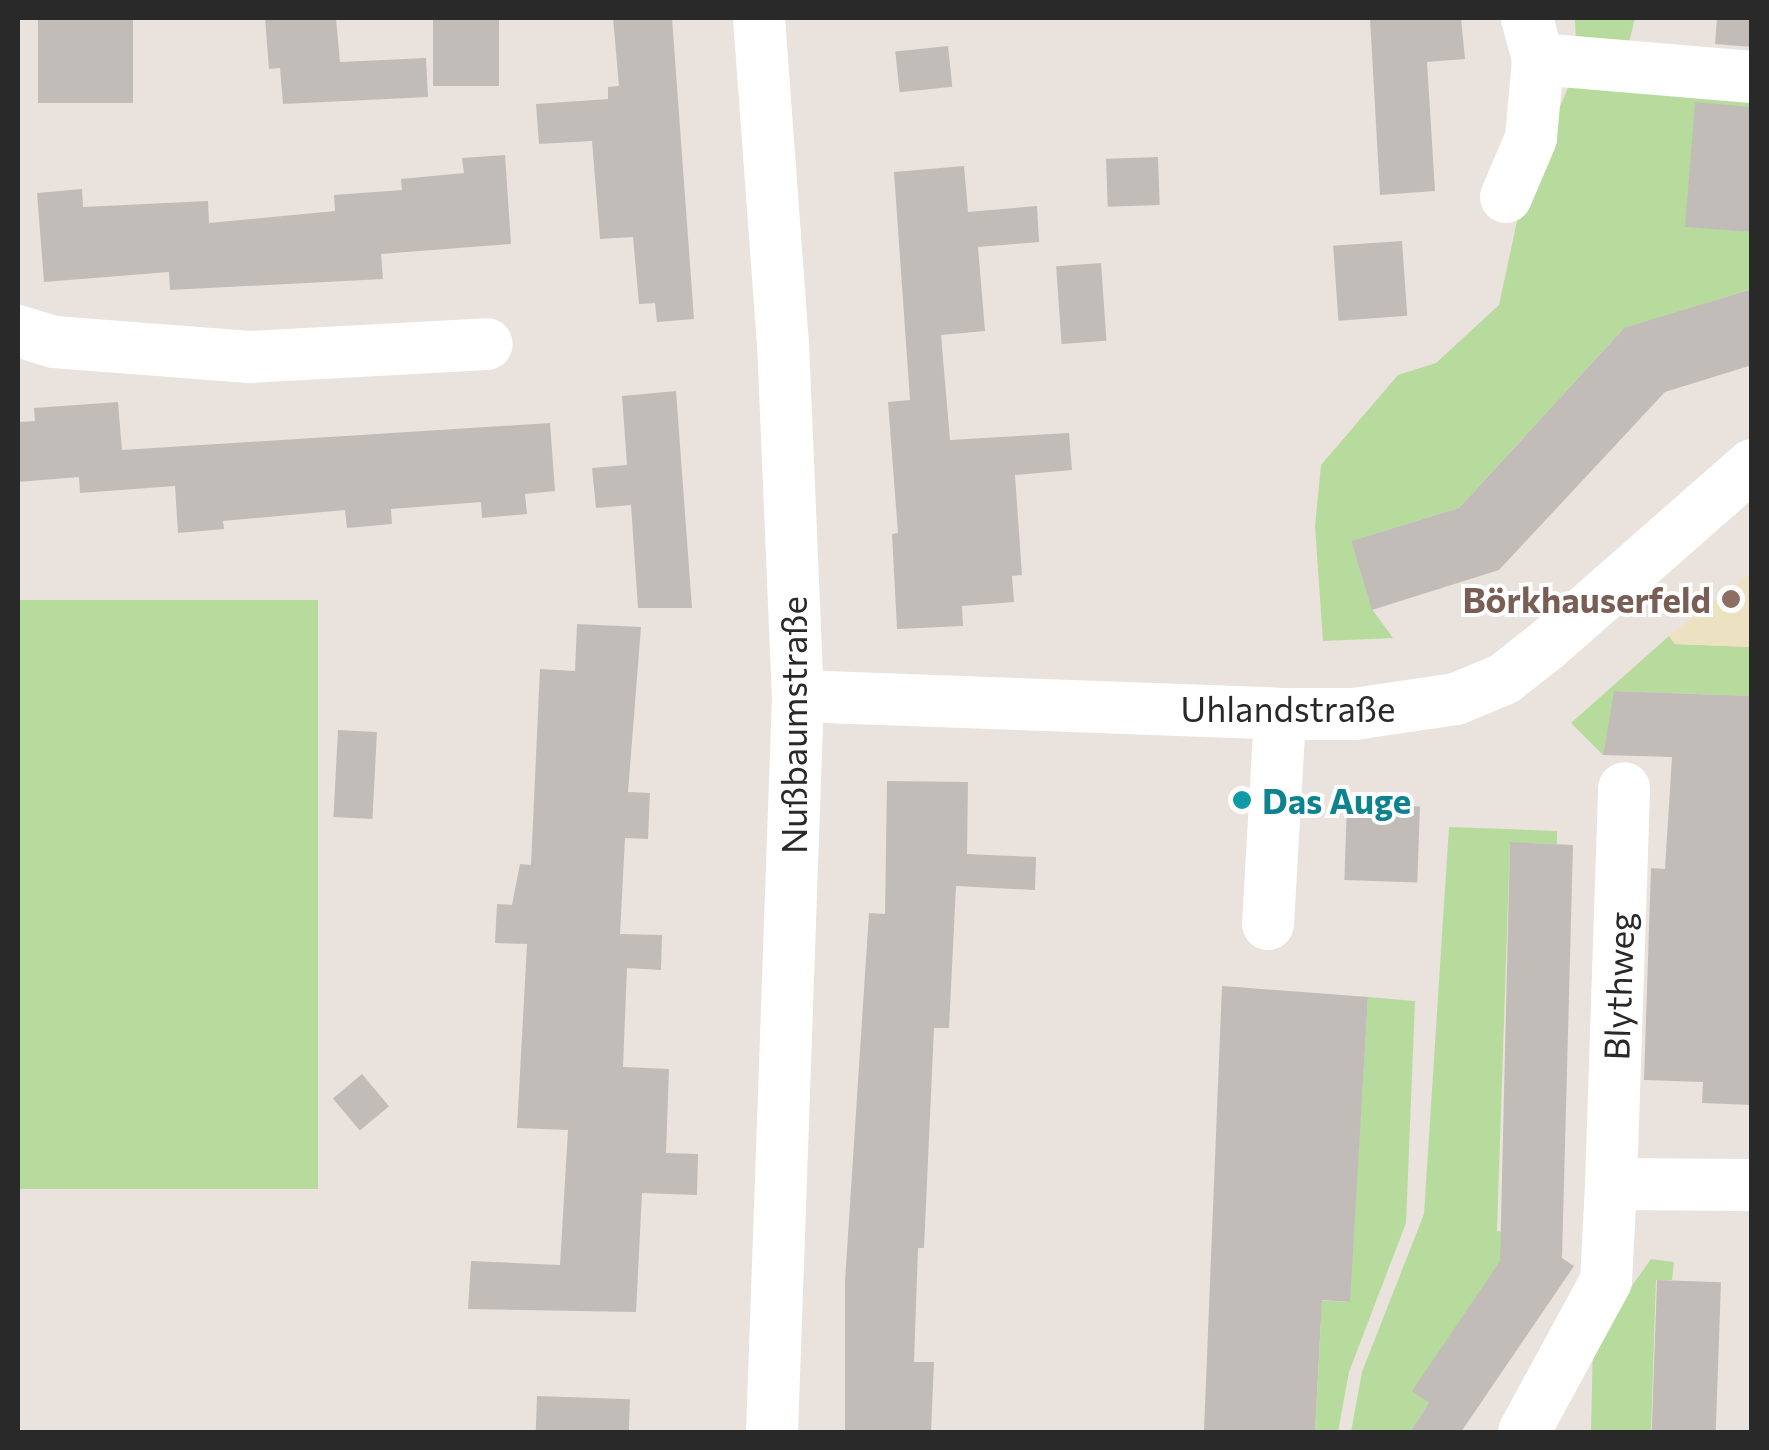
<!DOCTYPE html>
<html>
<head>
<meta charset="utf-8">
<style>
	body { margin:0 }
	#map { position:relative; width:1769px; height:1450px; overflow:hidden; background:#eae2dc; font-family:Commissioner,sans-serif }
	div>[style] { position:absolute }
	.green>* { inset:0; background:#b7db9d; transform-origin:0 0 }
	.sand>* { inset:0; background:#ece2c1 }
	.building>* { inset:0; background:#c2bcb8; transform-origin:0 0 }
	.minor>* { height:52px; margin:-26px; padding:0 26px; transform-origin:26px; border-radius:26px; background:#fff }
	.dots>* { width:28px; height:28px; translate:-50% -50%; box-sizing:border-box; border:5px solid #fff; border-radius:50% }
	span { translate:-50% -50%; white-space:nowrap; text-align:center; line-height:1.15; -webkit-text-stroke:8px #fff; paint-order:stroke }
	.education-label { font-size:35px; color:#785e54; font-weight:700 }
	.right { translate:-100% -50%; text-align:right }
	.street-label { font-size:35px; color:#292929 }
	.culture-label { font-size:35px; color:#0d838f; font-weight:700 }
	.left { translate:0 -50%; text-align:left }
	.frame { position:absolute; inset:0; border:20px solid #292929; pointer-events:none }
</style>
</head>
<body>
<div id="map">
	<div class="green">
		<div style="clip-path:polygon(1575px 18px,1635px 18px,1628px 47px,1576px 44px)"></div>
		<div style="clip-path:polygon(1571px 80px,1751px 96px,1751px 289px,1622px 330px,1459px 508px,1351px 541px,1372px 609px,1393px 638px,1323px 641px,1315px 526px,1321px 465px,1398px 375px,1436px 363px,1499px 305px,1522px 198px)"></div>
		<div style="left:318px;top:600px;width:589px;height:301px;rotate:90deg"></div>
		<div style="clip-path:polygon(1669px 636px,1675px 644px,1751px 647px,1751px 696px,1615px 691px,1603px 755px,1571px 723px)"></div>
		<div style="clip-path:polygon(1449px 827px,1557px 831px,1557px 844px,1510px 843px,1497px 1231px,1512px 1233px,1511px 1246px,1413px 1391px,1429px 1403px,1410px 1432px,1351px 1432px,1362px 1372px,1424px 1214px)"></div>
		<div style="clip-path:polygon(1368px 997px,1415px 1001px,1406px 1223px,1349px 1372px,1338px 1432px,1315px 1432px,1321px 1321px,1315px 1300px,1349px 1302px)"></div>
		<div style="clip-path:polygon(1651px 1259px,1674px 1262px,1672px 1280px,1656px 1280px,1651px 1432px,1591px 1432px,1593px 1341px)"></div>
	</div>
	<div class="sand">
		<div style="clip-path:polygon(1751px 573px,1751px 647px,1675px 644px,1669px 636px)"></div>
	</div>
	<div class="building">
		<div style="left:38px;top:18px;width:95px;height:85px"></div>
		<div style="clip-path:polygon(265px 18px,336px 18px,340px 62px,426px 58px,428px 97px,283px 104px,280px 68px,269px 69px)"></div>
		<div style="left:433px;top:18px;width:66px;height:68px"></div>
		<div style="clip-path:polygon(613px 18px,672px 18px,694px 319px,657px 322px,655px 303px,639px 304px,633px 237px,600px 239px,592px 141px,539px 144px,536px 104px,608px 99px,608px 87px,619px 86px)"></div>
		<div style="clip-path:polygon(1370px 18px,1461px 18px,1465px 59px,1427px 62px,1435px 191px,1380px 195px)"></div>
		<div style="clip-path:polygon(1717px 18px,1752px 18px,1752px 47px,1715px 44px)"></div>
		<div style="left:948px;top:46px;width:41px;height:53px;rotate:84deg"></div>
		<div style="clip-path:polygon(1695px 102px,1752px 107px,1752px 232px,1685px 227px)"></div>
		<div style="clip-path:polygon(505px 155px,511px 244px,381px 254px,383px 279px,170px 290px,169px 272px,44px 282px,37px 193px,82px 189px,83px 207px,208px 201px,209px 223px,335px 211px,334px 195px,402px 190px,401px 179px,464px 173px,462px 158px)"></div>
		<div style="left:1158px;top:157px;width:48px;height:52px;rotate:88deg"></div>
		<div style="clip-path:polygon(964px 166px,968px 212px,1037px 206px,1039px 242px,978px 247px,985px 331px,941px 335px,950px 440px,1069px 433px,1072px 470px,1015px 475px,1022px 575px,1012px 576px,1014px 602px,962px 606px,963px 626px,897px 629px,892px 534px,898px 533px,888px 402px,910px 400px,894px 172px)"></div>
		<div style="left:1402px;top:241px;width:75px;height:69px;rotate:86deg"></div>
		<div style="left:1101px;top:263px;width:78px;height:45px;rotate:86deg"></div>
		<div style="clip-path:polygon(1752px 289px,1752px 365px,1665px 392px,1499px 570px,1372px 610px,1351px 541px,1459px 508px,1624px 328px)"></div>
		<div style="clip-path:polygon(676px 391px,692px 608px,638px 608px,631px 505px,596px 508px,592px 468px,627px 465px,622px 396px)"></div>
		<div style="clip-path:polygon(118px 402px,122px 450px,550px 423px,555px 491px,525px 494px,527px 514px,482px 518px,481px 502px,391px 509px,392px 524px,347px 528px,345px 510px,223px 521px,224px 529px,178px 533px,175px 486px,80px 493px,79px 477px,18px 482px,18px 422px,35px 421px,34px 408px)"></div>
		<div style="clip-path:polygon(577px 624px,641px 627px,628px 792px,650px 793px,648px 839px,625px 838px,620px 934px,662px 935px,661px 970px,627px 968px,623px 1067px,669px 1069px,666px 1153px,698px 1154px,697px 1195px,642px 1193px,636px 1312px,468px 1309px,471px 1261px,560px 1265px,568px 1130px,517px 1128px,527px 944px,495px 943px,497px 904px,512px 905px,520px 864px,531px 865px,540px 669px,575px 671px)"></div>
		<div style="clip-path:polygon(1614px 691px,1752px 696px,1752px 1105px,1702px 1103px,1703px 1082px,1644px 1080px,1651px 868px,1665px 869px,1672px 757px,1603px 755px)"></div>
		<div style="left:338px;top:730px;width:39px;height:87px;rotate:3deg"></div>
		<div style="clip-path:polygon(887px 781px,968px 782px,967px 854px,1036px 857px,1035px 890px,956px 886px,949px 1028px,934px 1028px,924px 1248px,918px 1248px,914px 1362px,934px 1362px,931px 1432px,845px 1432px,845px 1281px,869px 913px,885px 914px)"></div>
		<div style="left:1347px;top:804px;width:73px;height:76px;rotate:2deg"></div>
		<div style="clip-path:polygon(1510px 842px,1573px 845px,1562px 1258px,1574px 1266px,1461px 1432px,1410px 1432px,1429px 1403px,1412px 1391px,1500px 1261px)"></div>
		<div style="clip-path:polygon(1222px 986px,1368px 997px,1350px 1302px,1322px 1300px,1315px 1432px,1204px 1430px)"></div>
		<div style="left:362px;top:1074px;width:42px;height:38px;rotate:50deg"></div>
		<div style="left:1657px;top:1280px;width:64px;height:152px;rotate:2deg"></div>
		<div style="left:537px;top:1396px;width:93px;height:36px;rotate:2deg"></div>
	</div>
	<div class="minor">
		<div style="left:759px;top:18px;width:325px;rotate:85.8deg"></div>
		<div style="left:783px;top:342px;width:354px;rotate:87.6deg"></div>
		<div style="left:798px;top:696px;width:736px;rotate:92.02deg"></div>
		<div style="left:1527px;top:18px;width:42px;rotate:75deg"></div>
		<div style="left:1538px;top:59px;width:215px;rotate:4.8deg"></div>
		<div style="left:1506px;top:197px;width:64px;rotate:-67deg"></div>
		<div style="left:1531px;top:138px;width:79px;rotate:-84.9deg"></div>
		<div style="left:18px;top:331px;width:38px;rotate:17deg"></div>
		<div style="left:54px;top:342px;width:196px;rotate:4.4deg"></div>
		<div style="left:249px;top:357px;width:238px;rotate:-3.1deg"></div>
		<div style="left:798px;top:696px;width:482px;rotate:2.1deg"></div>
		<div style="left:1280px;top:714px;width:74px"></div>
		<div style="left:1354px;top:714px;width:103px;rotate:-8.4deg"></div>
		<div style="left:1456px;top:699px;width:52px;rotate:-22.6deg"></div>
		<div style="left:1504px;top:679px;width:53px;rotate:-38.2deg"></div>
		<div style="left:1546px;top:646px;width:274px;rotate:-41.3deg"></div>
		<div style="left:1268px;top:924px;width:210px;rotate:-86.7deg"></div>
		<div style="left:1611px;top:1184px;width:396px;rotate:-88.1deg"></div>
		<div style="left:1524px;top:1432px;width:172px;rotate:-61.5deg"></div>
		<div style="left:1606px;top:1281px;width:97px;rotate:-87deg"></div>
		<div style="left:1611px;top:1184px;width:141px;rotate:0.4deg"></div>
	</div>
	<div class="dots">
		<div style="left:1731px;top:599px;background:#8d6e63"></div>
		<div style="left:1242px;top:800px;background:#0f9aa8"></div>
	</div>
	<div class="education-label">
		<span class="right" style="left:1711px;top:599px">Börkhauserfeld</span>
	</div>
	<div class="street-label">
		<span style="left:1288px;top:708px">Uhlandstraße</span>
		<span style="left:793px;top:725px;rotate:-90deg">Nußbaumstraße</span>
		<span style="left:1618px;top:986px;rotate:-88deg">Blythweg</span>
	</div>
	<div class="culture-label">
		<span class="left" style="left:1262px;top:800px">Das Auge</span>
	</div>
	<div class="frame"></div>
</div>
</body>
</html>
